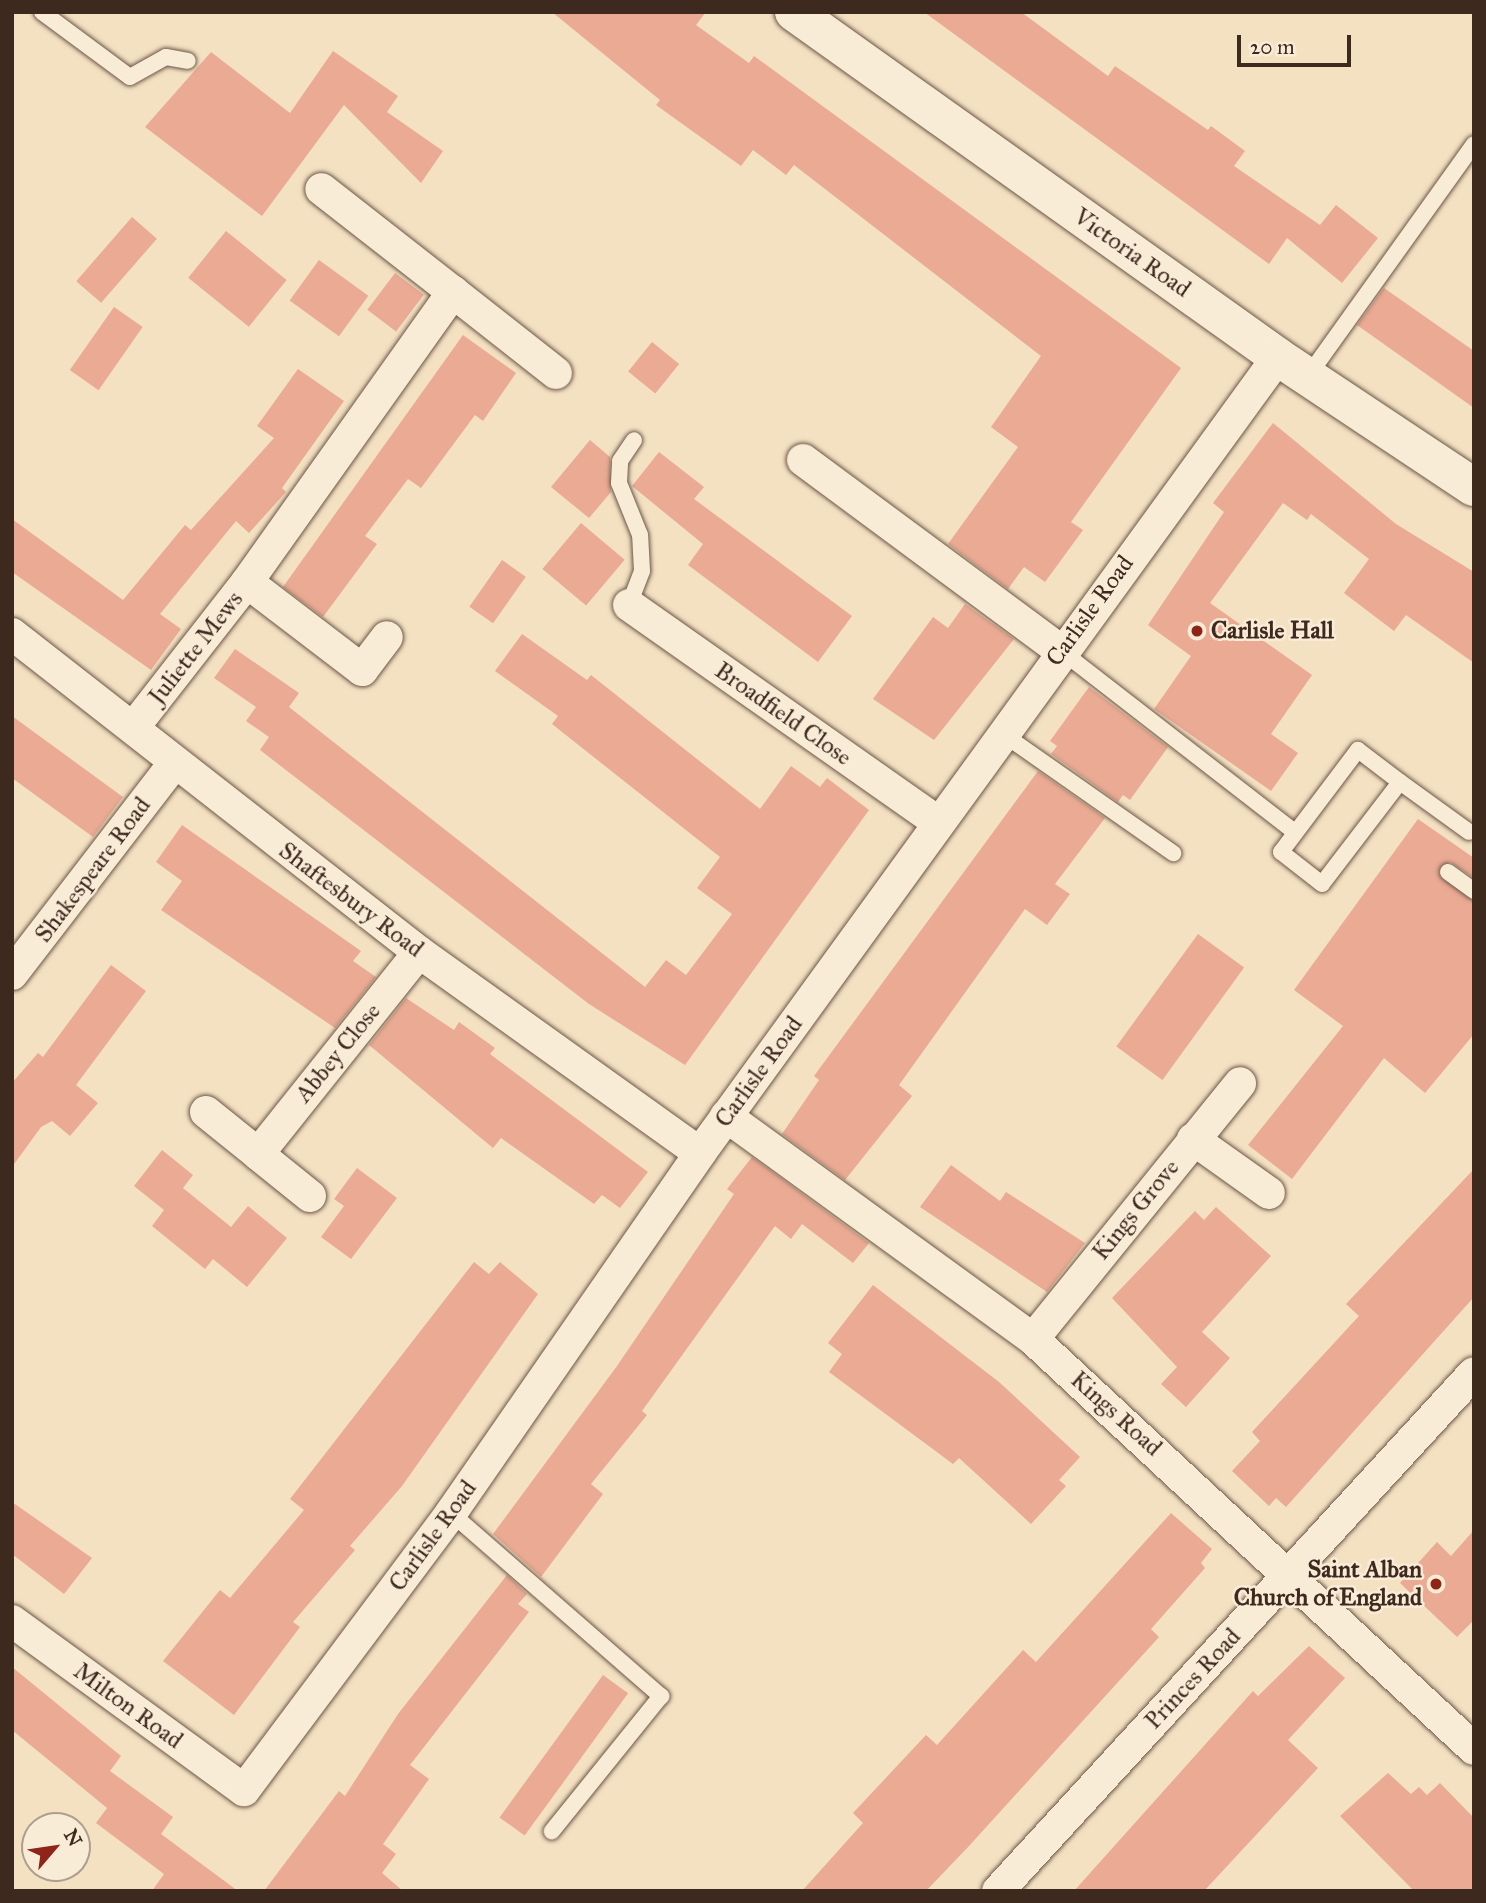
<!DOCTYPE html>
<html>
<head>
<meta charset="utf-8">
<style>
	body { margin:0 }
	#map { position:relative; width:1486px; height:1903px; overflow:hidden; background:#f4e1c2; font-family:"IM FELL Great Primer",serif }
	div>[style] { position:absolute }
	.building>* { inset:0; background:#eaaa93; transform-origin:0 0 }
	.roads { filter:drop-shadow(0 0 2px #6c5747) drop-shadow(0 0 2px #6c5747) }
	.lane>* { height:16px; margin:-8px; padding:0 8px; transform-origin:8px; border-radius:8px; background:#f8ecd7 }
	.street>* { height:32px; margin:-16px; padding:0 16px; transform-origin:16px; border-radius:16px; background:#f8ecd7 }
	.secondary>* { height:38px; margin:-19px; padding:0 19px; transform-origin:19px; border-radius:19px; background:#f8ecd7 }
	.dots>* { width:19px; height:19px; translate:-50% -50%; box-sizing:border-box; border:4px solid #f8ecd7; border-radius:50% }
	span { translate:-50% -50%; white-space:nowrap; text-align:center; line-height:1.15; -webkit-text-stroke:5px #f8ecd7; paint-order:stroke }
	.street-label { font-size:24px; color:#3e291e }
	.poi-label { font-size:24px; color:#3e291e; font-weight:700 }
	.left { translate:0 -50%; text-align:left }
	.right { translate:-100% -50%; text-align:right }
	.frame { position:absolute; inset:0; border:14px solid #3e291e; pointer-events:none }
	.north { position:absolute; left:21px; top:1812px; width:70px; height:70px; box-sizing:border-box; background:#f8ecd7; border:2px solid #ae9e8d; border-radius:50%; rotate:61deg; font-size:19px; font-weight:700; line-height:28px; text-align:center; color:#3e291e }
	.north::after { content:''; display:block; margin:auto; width:24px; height:32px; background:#8f2418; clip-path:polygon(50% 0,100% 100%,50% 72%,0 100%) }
	.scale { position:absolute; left:1237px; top:35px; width:114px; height:32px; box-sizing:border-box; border:4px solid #3e291e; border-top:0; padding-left:9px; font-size:21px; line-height:24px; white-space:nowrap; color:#3e291e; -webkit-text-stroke:5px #f8ecd7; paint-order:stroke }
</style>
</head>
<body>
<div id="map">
	<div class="building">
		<div style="clip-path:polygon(552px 12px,706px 12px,696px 25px,749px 63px,754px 56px,1181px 368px,1071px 522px,1083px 530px,1045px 582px,1024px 567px,1008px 589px,948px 544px,1018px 447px,991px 427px,1041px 356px,794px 165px,786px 175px,753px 150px,741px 166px,656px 105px,660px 100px)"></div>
		<div style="clip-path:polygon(924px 12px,1021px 12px,1108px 76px,1115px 66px,1208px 130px,1211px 126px,1245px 151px,1234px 166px,1320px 225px,1336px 205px,1378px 238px,1342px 283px,1287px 238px,1269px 264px)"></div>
		<div style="clip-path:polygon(333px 51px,398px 96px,387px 112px,443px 151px,421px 183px,344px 105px,262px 216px,145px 127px,211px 52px,290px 113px)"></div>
		<div style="left:132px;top:217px;width:33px;height:85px;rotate:41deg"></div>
		<div style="left:226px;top:231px;width:78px;height:60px;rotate:39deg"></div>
		<div style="left:319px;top:260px;width:61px;height:50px;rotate:36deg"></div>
		<div style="left:395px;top:273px;width:36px;height:46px;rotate:37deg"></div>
		<div style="clip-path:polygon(1384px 288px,1474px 351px,1474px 408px,1357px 325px)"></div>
		<div style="left:114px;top:307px;width:35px;height:77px;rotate:35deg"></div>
		<div style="clip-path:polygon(463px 335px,516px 373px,483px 421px,475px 415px,421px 488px,408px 479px,365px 536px,377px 544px,323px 617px,283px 587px)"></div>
		<div style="left:652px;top:342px;width:35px;height:38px;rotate:39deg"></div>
		<div style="clip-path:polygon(298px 369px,344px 401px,282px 488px,286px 492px,249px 533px,236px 521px,160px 614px,181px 629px,151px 670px,12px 572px,12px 519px,123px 600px,185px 525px,191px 530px,274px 438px,257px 426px)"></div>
		<div style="clip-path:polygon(1273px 423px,1396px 524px,1474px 572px,1474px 663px,1406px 615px,1394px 631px,1344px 593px,1369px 559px,1311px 514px,1307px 520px,1283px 503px,1210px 603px,1312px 675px,1271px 734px,1298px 753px,1271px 791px,1154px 709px,1191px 656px,1148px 625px,1224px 512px,1213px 503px)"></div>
		<div style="clip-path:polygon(590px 440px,610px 457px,611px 492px,589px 518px,551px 487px)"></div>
		<div style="clip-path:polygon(659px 452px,704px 487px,694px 499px,852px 616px,818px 662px,688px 565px,703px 544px,632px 486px)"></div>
		<div style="left:581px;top:523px;width:57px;height:60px;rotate:40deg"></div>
		<div style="left:502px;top:560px;width:29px;height:57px;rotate:35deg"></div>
		<div style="clip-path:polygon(965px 604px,1014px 639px,934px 740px,873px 699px,933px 617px,948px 628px)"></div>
		<div style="clip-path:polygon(522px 634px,587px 680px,591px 675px,760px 809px,791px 766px,820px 787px,827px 778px,869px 810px,685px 1065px,589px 1004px,260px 750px,269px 737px,246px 721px,256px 707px,214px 678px,235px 649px,299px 693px,289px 707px,645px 987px,666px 960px,686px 975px,732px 914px,697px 888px,720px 857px,552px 724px,558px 716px,495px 671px)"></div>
		<div style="clip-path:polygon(1089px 687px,1168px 747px,1130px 800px,1123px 795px,1118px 802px,1051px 754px,1057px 746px,1050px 741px)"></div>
		<div style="clip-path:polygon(12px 716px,123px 797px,93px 837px,12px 778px)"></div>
		<div style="clip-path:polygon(1038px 771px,1105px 818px,1055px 884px,1070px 894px,1047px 925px,1025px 909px,899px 1085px,912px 1096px,845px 1180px,782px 1134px,819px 1080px,814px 1076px)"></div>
		<div style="clip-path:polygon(1418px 819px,1474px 858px,1474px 878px,1450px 862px,1438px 872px,1474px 901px,1474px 1034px,1425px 1093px,1384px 1058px,1292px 1179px,1248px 1145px,1343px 1026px,1294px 990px)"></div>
		<div style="clip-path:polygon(182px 825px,361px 951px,353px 961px,376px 977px,335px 1028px,161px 910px,182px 881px,156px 862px)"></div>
		<div style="left:1198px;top:934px;width:57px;height:139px;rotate:36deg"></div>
		<div style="clip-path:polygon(111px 965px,146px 991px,76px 1085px,98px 1103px,70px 1136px,52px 1121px,41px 1127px,12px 1167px,12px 1083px,38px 1053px,43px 1057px)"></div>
		<div style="clip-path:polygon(406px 998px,454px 1030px,459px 1022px,495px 1048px,490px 1054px,648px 1172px,620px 1208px,602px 1195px,594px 1204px,501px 1138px,493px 1148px,369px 1045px)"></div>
		<div style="clip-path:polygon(162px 1150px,193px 1175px,183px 1188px,231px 1227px,248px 1206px,287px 1238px,247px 1287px,213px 1259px,205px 1269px,152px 1226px,164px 1210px,134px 1186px)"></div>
		<div style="clip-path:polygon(752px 1157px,869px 1243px,853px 1263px,802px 1224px,791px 1239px,775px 1226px,642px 1411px,647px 1415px,591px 1484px,603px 1494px,541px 1577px,493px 1534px,617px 1366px,734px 1194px,727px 1189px)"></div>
		<div style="clip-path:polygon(951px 1165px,1000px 1201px,1006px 1192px,1085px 1243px,1047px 1292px,920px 1207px)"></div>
		<div style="clip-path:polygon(357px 1168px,397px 1198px,351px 1259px,321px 1237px,344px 1206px,334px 1199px)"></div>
		<div style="clip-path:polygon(1474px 1169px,1474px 1297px,1286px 1507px,1276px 1498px,1269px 1506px,1232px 1471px,1260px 1441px,1252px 1432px,1359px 1316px,1346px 1304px)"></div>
		<div style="clip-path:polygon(1216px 1207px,1271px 1256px,1202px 1332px,1230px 1358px,1186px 1407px,1161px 1384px,1177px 1367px,1112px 1298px,1195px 1211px,1204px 1220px)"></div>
		<div style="clip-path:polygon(474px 1262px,489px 1274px,500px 1262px,538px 1294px,402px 1486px,350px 1546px,355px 1550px,293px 1622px,300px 1627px,234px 1715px,163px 1661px,220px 1590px,230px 1598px,304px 1510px,290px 1499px)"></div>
		<div style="clip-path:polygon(873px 1285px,999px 1382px,1080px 1457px,1059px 1480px,1066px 1486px,1031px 1524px,959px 1458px,953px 1464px,829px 1372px,842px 1354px,828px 1343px)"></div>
		<div style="clip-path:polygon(12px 1502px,92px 1558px,64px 1594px,12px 1554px)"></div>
		<div style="clip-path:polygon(1171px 1513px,1212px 1549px,1201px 1563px,1205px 1568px,1151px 1629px,1159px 1637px,969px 1846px,926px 1891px,802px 1891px,863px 1823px,853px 1813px,926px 1735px,937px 1745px,1023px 1650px,1036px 1662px)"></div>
		<div style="clip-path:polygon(1474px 1530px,1474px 1620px,1457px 1637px,1400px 1583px,1437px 1542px,1451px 1556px)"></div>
		<div style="clip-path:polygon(507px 1575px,527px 1594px,518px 1604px,529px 1612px,410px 1765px,429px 1779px,383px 1844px,396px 1854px,382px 1873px,403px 1891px,264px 1891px,339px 1791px,345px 1796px,398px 1714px)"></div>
		<div style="clip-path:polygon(1309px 1646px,1345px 1678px,1288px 1740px,1318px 1768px,1204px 1891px,1074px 1891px,1253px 1691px,1258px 1696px)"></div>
		<div style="clip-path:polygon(12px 1667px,121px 1756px,110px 1771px,173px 1817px,161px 1834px,238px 1891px,152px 1891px,164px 1874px,96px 1823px,107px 1808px,12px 1730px)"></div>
		<div style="left:603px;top:1675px;width:31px;height:176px;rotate:36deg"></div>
		<div style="clip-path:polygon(1388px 1773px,1411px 1794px,1419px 1787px,1427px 1795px,1440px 1783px,1474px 1818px,1474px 1891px,1414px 1891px,1340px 1816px)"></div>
	</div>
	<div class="roads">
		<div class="lane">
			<div style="left:42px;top:12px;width:109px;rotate:36.5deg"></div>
			<div style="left:130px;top:77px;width:41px;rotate:-29.1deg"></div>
			<div style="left:166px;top:57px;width:22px;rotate:10deg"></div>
			<div style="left:1308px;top:376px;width:285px;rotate:-54.4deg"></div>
			<div style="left:629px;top:605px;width:36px;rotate:-69deg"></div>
			<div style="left:642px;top:571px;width:36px;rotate:-93deg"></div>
			<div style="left:640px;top:535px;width:56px;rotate:-112deg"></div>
			<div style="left:619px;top:483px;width:22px;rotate:-87deg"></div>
			<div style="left:620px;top:461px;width:25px;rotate:-56deg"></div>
			<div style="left:1060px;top:650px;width:297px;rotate:37.8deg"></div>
			<div style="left:1003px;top:734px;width:208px;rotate:35deg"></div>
			<div style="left:1358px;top:750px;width:53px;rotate:37.3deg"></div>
			<div style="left:1400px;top:782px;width:128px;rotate:127.4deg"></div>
			<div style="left:1322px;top:884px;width:52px;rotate:-142deg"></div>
			<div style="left:1281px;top:852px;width:128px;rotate:-53deg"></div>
			<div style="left:1400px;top:782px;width:85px;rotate:35.9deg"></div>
			<div style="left:1448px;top:872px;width:32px;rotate:36deg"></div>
			<div style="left:451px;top:1513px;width:279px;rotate:41.1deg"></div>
			<div style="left:661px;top:1696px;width:174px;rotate:128.9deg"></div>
		</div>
		<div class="street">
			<div style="left:453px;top:292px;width:131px;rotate:38.2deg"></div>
			<div style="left:803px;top:460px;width:320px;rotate:36.5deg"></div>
			<div style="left:247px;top:582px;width:356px;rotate:-54.6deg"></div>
			<div style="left:453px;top:292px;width:167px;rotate:-142deg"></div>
			<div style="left:629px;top:605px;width:378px;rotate:35.1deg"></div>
			<div style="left:12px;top:634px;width:517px;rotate:38deg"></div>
			<div style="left:419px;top:952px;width:345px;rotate:35.6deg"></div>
			<div style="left:133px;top:728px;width:185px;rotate:-52deg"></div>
			<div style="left:247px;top:582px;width:145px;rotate:37.4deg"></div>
			<div style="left:362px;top:670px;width:41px;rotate:-52.9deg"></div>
			<div style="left:12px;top:974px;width:264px;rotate:-52.4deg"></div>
			<div style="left:206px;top:1112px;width:67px;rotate:38.9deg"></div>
			<div style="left:726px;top:1116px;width:379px;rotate:36deg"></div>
			<div style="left:1033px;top:1339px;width:602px;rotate:42.91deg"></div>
			<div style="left:1193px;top:1139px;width:93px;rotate:35.4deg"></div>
			<div style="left:310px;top:1196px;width:67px;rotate:-141.1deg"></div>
			<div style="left:258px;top:1154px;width:258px;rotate:-51.4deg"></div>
			<div style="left:1033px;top:1339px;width:329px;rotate:-51deg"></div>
			<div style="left:12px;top:1621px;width:287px;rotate:36.1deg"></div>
			<div style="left:244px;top:1790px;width:346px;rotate:-53.2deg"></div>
			<div style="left:451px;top:1513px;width:438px;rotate:-55.3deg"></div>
			<div style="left:700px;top:1153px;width:984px;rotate:-54.02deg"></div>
			<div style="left:998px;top:1891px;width:703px;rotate:-47.42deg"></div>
		</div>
		<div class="secondary">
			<div style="left:794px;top:12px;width:594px;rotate:35.48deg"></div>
			<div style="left:1278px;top:357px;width:235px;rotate:33.6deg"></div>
		</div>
	</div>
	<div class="dots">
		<div style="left:1197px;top:631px;background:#8f2418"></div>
		<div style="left:1436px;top:1584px;background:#8f2418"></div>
	</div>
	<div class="street-label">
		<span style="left:1132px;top:253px;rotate:35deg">Victoria Road</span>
		<span style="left:1090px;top:611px;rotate:-54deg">Carlisle Road</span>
		<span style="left:196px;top:648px;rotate:-52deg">Juliette Mews</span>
		<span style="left:783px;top:714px;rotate:35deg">Broadfield Close</span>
		<span style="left:93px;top:870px;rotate:-53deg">Shakespeare Road</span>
		<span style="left:351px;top:900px;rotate:37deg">Shaftesbury Road</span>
		<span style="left:338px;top:1053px;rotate:-51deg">Abbey Close</span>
		<span style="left:759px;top:1072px;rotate:-54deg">Carlisle Road</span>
		<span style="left:1136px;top:1210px;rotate:-51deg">Kings Grove</span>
		<span style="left:1116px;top:1414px;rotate:42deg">Kings Road</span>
		<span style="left:433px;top:1536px;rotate:-54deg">Carlisle Road</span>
		<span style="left:1193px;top:1679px;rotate:-47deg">Princes Road</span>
		<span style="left:128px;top:1706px;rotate:36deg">Milton Road</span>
	</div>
	<div class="poi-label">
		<span class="left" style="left:1211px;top:631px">Carlisle Hall</span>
		<span class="right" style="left:1422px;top:1584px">Saint Alban<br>Church of England</span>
	</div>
	<div class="frame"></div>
	<div class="north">N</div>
	<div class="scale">20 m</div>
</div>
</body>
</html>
